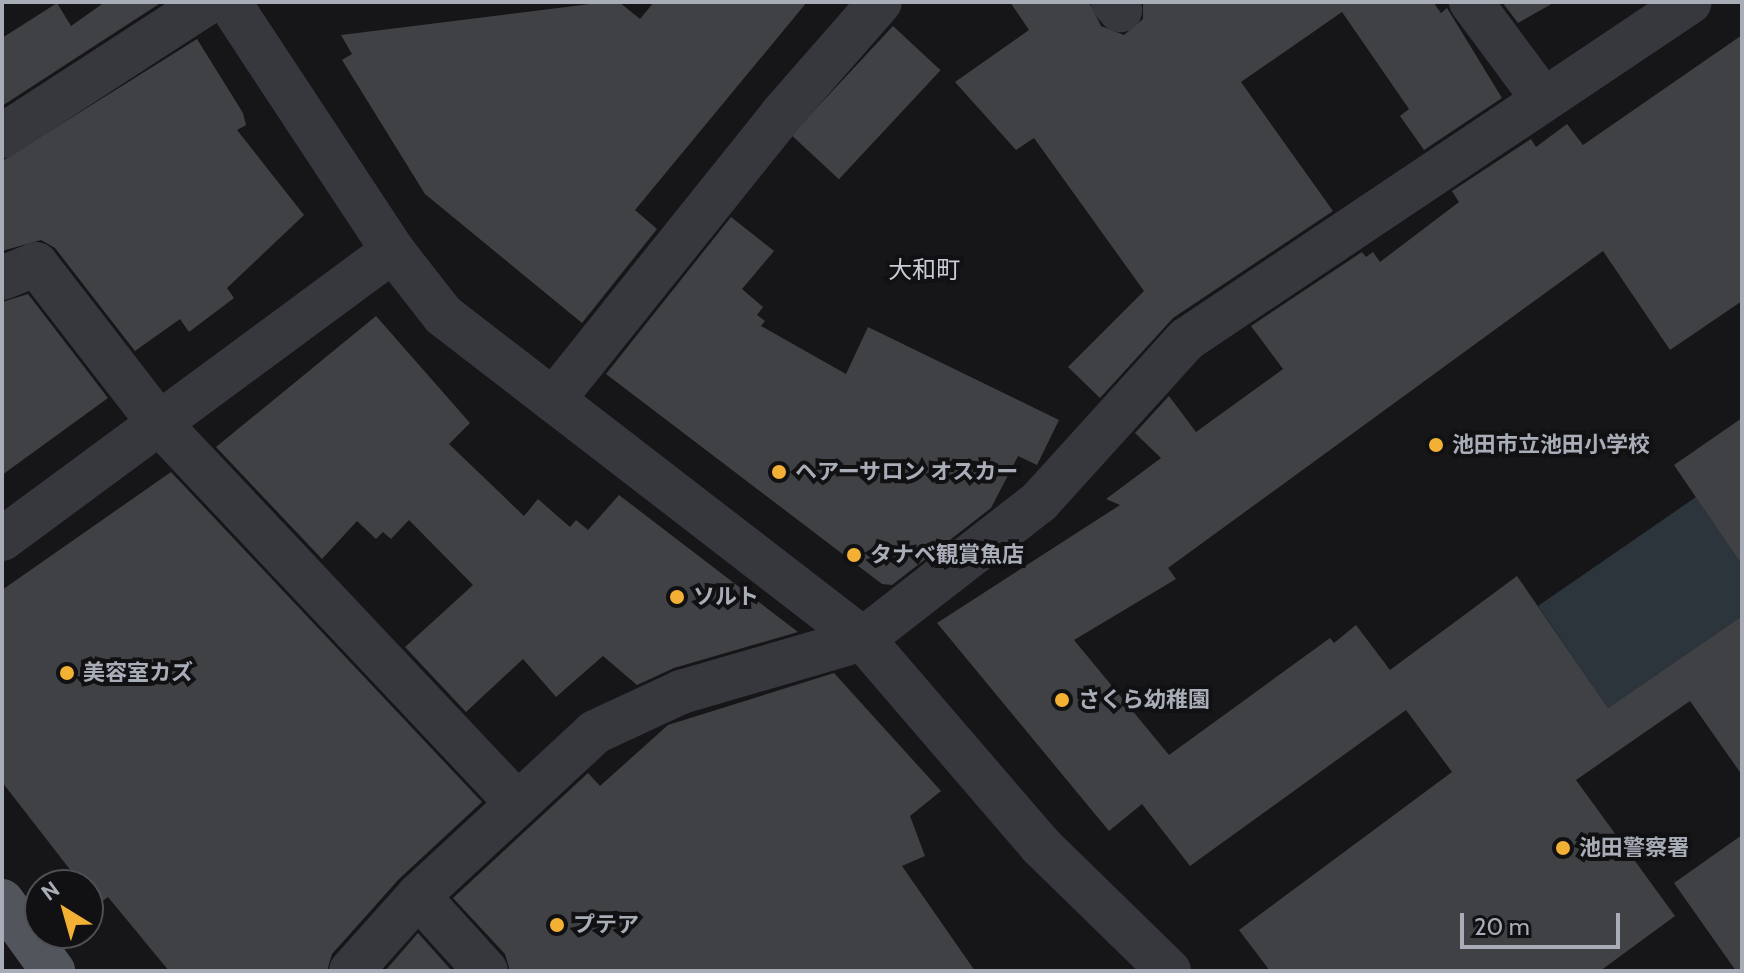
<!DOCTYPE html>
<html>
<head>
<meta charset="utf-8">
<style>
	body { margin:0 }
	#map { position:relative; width:1744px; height:973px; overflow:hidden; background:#161618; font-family:Cabin,"Noto Sans JP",sans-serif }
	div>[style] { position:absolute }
	.water>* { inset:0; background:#2c353c }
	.building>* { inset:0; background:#404145; transform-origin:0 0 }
	.minor>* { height:44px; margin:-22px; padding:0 22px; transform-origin:22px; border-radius:22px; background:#37383d }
	.major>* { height:44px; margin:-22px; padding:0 22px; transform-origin:22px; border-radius:22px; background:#53555c }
	.dots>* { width:22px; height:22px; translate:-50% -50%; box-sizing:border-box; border:4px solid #111113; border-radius:50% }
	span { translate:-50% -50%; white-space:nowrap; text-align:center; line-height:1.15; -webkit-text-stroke:8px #111113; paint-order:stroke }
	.poi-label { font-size:22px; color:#a8adb8; font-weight:700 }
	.left { translate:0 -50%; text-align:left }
	.neighbourhood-label { font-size:24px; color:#c9ccd4 }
	.frame { position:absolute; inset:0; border:4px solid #a8adb8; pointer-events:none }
	.north { position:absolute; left:24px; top:869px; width:80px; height:80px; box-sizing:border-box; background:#111113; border:2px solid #4d4f55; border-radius:50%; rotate:323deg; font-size:22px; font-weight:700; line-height:32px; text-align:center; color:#a8adb8 }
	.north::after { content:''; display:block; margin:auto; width:28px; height:36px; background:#f2b134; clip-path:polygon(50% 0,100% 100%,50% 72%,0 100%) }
	.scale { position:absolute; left:1460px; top:913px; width:160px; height:36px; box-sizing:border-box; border:4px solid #a8adb8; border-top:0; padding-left:10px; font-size:24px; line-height:28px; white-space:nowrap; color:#a8adb8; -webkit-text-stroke:6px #111113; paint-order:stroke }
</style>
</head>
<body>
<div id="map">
	<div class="water">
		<div style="clip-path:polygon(1696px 497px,1742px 565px,1742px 616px,1608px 708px,1538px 606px)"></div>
	</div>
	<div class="building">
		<div style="clip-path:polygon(105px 2px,162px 2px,2px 106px,2px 38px,57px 3px,71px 26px)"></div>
		<div style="clip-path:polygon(606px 2px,619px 2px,640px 19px,654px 2px,807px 2px,635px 210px,657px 229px,582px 323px,425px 194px,342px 60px,352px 54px,341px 35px)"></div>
		<div style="clip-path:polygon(1010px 2px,1089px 2px,1101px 26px,1124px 35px,1143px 19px,1143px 2px,1433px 2px,1441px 13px,1447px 8px,1502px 98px,1424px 150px,1400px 116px,1409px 109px,1342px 12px,1241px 82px,1333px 211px,1173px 318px,1100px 398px,1068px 367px,1144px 291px,1034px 138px,1016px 150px,955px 82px,1029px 30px)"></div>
		<div style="clip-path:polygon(1502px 2px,1555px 2px,1518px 23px)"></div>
		<div style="left:893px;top:26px;width:65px;height:149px;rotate:43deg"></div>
		<div style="clip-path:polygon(1742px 35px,1742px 301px,1670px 350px,1603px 251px,1168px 568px,1176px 579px,1074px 640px,1169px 755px,1330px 638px,1334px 643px,1356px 625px,1390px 670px,1517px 576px,1608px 708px,1742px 616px,1742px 775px,1690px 701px,1576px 780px,1675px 916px,1600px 971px,1270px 971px,1239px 930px,1452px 772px,1406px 710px,1190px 866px,1142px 804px,1109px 831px,937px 623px,1120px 505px,1106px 499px,1161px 458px,1135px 433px,1169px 396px,1196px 432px,1283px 369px,1251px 326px,1362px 252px,1366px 257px,1373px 252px,1380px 262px,1459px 202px,1452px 191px,1531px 139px,1536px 147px,1567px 124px,1583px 145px)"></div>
		<div style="clip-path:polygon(197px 39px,243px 113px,246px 125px,237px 130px,304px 215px,227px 288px,234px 298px,189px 332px,180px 319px,135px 351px,55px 248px,41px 240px,2px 251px,2px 161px)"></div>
		<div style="clip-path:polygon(731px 217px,774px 251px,742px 289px,763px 307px,757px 315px,765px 321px,761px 326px,846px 374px,868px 327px,1059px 420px,1037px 465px,1018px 456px,991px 508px,892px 585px,882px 584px,606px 374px)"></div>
		<div style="clip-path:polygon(28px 294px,108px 398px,2px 475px,2px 302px)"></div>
		<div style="clip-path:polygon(376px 316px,470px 423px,449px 444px,524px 516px,538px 499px,570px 527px,576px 520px,588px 530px,619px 495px,798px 632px,674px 668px,637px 685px,603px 656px,556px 697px,523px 659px,466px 712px,405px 647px,473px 585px,409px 520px,391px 539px,383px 532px,376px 539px,357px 521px,322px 559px,216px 447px)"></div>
		<div style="clip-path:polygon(1742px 418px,1742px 565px,1674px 465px)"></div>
		<div style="clip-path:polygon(171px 472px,482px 802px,399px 879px,332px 954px,327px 971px,169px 971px,108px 897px,97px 905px,88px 885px,82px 885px,2px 782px,2px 590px)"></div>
		<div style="clip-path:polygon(834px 673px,941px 791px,910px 816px,925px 856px,902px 866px,975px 971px,510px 971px,505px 954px,453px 898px,588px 773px,600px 786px,668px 725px)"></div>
		<div style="clip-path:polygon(1742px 835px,1742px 971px,1736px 971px,1674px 883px)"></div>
		<div style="clip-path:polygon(418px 933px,452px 971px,385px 971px)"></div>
	</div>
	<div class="minor">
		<div style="left:229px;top:2px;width:298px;rotate:56.6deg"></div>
		<div style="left:393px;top:251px;width:81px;rotate:52deg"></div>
		<div style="left:443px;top:315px;width:530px;rotate:37.65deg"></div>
		<div style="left:863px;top:639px;width:273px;rotate:49.3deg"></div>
		<div style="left:1041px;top:846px;width:179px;rotate:44.3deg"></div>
		<div style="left:1113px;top:2px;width:11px;rotate:49deg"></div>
		<div style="left:1471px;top:2px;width:121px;rotate:53.4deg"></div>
		<div style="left:2px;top:136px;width:246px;rotate:-33deg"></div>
		<div style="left:2px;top:278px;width:37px;rotate:-22deg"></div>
		<div style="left:36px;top:264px;width:201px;rotate:52.3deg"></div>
		<div style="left:159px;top:423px;width:523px;rotate:46.7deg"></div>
		<div style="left:553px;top:400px;width:365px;rotate:-51.3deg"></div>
		<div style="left:781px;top:115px;width:150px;rotate:-48.8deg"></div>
		<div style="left:2px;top:539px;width:486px;rotate:-36.4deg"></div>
		<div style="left:418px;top:896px;width:101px;rotate:47.8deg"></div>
		<div style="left:351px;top:971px;width:101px;rotate:-48.2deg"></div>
		<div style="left:418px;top:896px;width:241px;rotate:-42.8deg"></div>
		<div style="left:595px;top:732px;width:95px;rotate:-24.9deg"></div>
		<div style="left:681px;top:692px;width:190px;rotate:-16.2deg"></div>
		<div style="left:863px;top:639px;width:223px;rotate:-37.9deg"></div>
		<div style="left:1039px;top:502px;width:220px;rotate:-47.8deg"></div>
		<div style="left:1187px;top:339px;width:605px;rotate:-33.82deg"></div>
	</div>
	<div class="major">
		<div style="left:2px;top:901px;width:87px;rotate:53.9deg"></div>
	</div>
	<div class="dots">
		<div style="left:1436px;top:445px;background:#f2b134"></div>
		<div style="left:779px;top:472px;background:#f2b134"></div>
		<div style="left:854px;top:555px;background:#f2b134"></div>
		<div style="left:677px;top:597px;background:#f2b134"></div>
		<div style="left:67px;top:673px;background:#f2b134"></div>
		<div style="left:1062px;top:700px;background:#f2b134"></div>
		<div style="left:1563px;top:848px;background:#f2b134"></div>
		<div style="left:557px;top:925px;background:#f2b134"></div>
	</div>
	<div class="poi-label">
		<span class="left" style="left:1452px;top:445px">池田市立池田小学校</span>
		<span class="left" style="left:795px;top:472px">ヘアーサロン オスカー</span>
		<span class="left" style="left:870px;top:555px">タナベ観賞魚店</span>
		<span class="left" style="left:693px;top:597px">ソルト</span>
		<span class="left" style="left:83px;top:673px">美容室カズ</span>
		<span class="left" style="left:1078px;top:700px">さくら幼稚園</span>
		<span class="left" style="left:1579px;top:848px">池田警察署</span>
		<span class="left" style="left:573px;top:925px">プテア</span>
	</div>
	<div class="neighbourhood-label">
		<span style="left:924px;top:270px">大和町</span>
	</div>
	<div class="frame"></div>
	<div class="north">N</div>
	<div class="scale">20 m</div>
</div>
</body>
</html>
